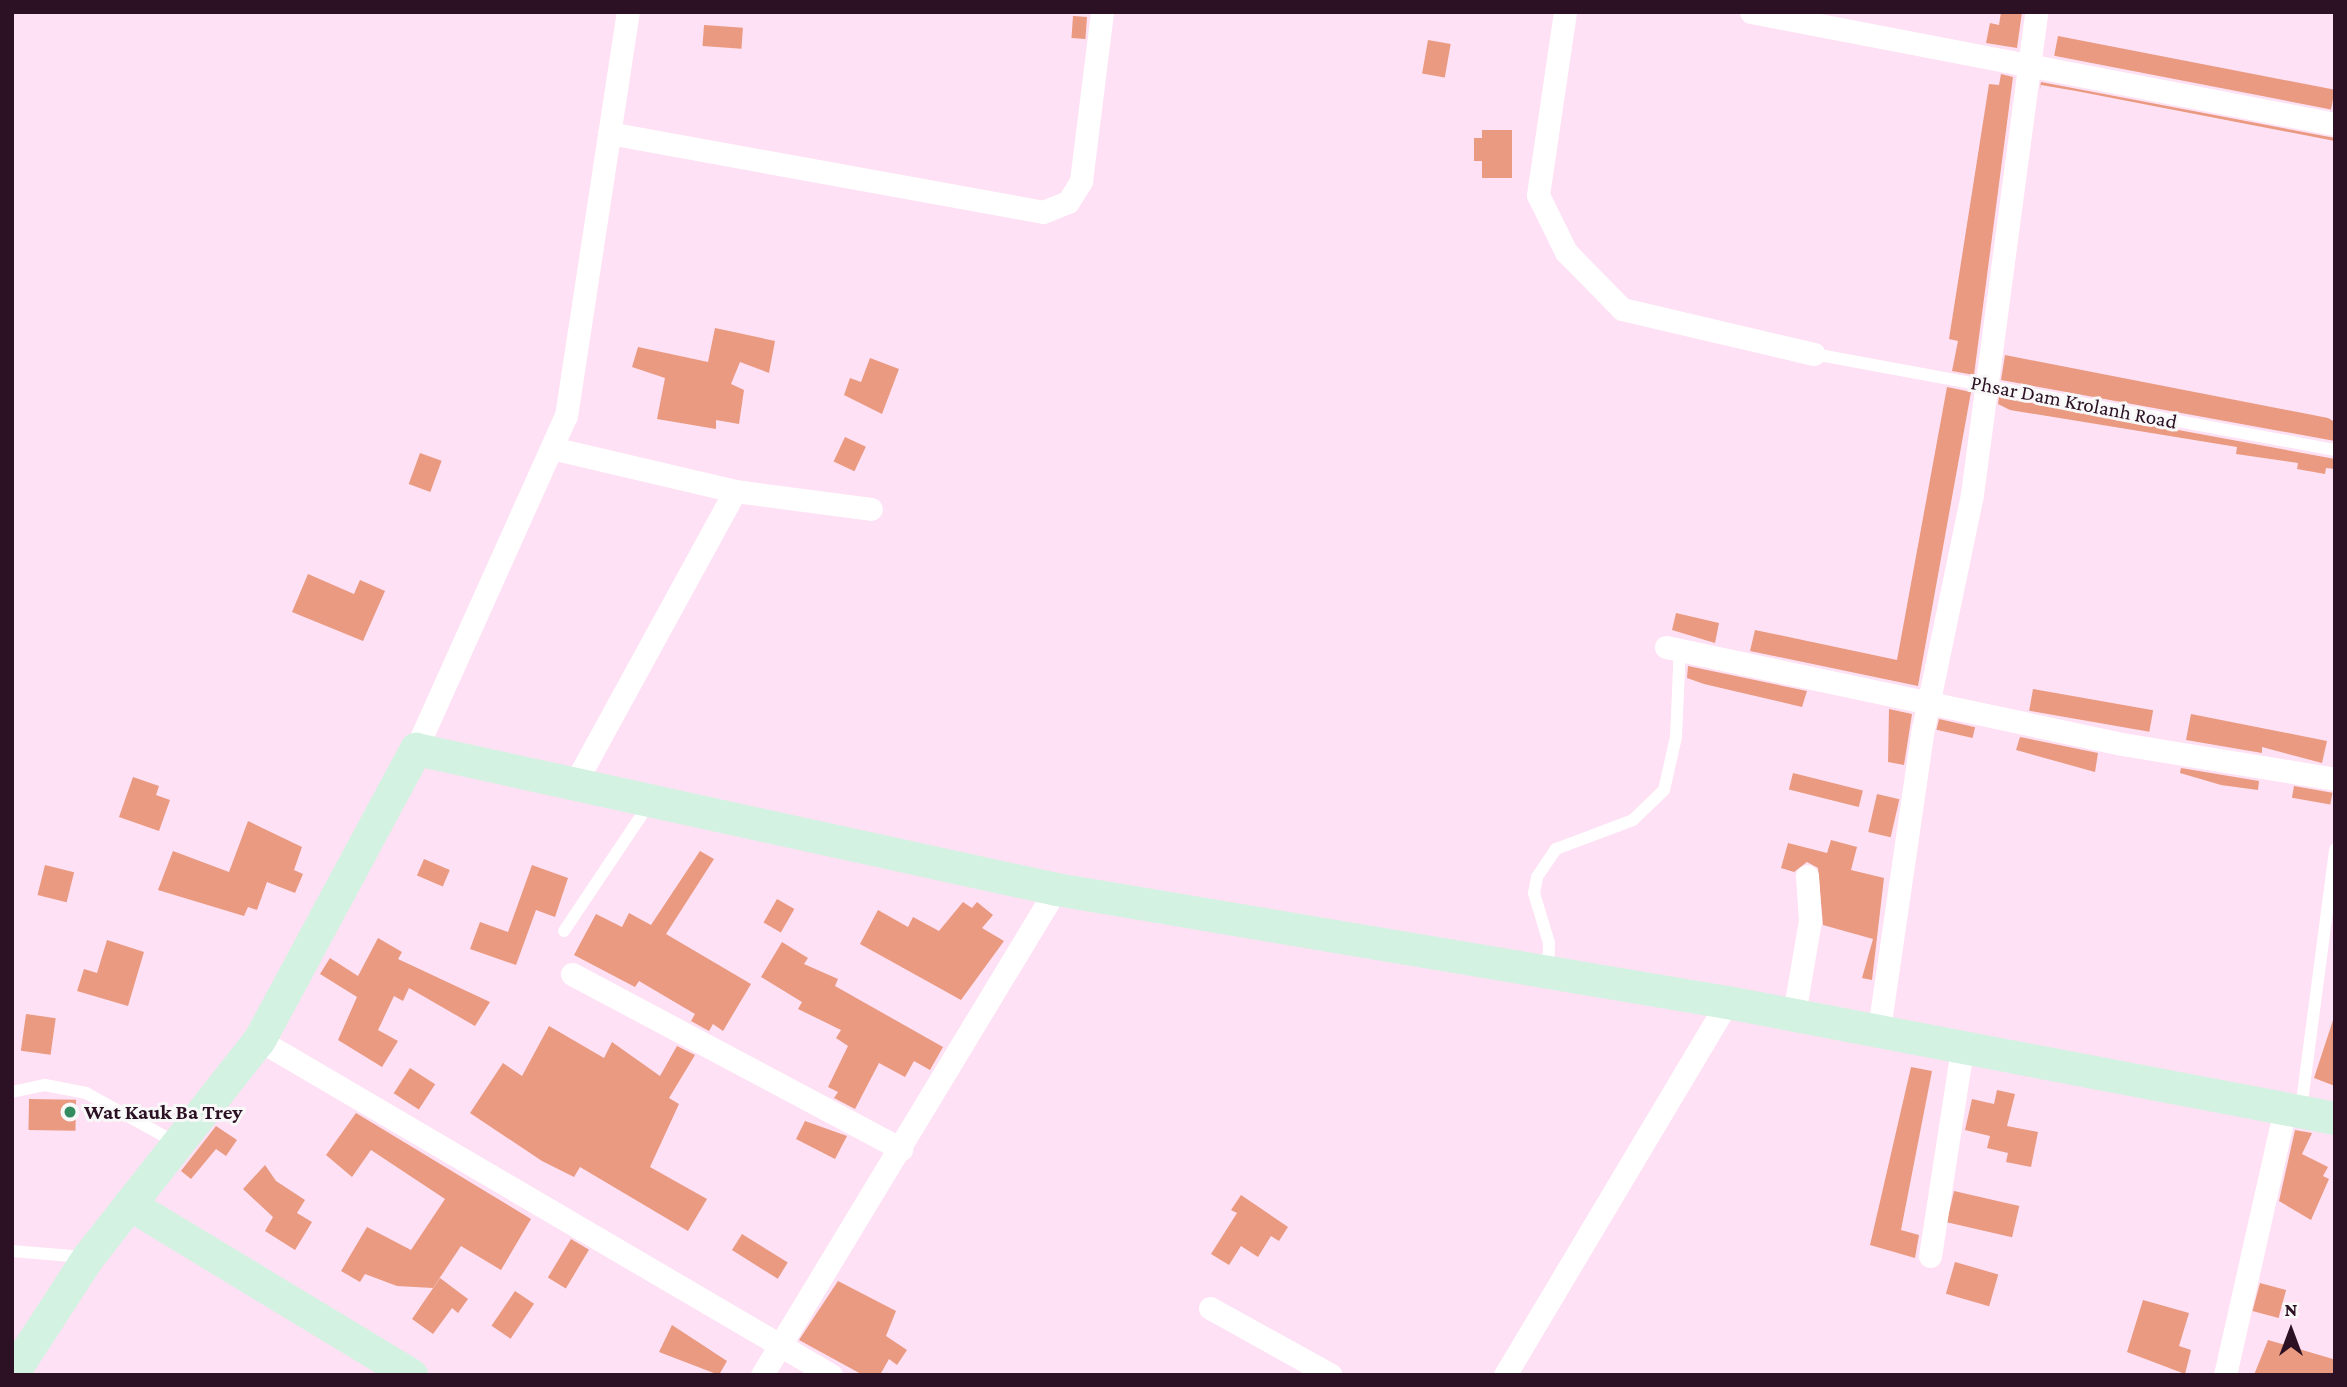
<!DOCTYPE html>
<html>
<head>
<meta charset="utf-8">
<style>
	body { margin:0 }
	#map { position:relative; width:2347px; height:1387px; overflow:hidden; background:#fee1f4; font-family:"Crimson Pro",serif }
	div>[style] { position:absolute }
	.building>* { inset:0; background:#ea9a81; transform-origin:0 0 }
	.lane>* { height:12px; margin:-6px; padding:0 6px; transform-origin:6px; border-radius:6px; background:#fff }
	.street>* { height:23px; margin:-11.5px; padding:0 11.5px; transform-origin:11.5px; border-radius:11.5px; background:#fff }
	.secondary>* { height:33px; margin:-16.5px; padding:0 16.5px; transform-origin:16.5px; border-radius:16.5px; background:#d3f2e1 }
	.dots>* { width:19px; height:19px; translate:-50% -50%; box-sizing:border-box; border:4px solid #f8f8f8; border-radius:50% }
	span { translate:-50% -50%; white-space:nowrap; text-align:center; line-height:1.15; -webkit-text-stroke:6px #f8f8f8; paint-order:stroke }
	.street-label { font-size:21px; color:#2b1123 }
	.poi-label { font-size:21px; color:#2b1123; font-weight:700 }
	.left { translate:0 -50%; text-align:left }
	.frame { position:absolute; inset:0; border:14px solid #2b1123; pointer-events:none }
	.north { position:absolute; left:2256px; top:1296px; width:70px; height:70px; -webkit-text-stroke:5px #f8f8f8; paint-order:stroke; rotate:0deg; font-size:19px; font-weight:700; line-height:28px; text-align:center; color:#2b1123 }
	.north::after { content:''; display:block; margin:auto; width:24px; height:32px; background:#2b1123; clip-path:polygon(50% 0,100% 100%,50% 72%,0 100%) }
</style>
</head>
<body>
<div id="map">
	<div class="building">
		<div style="clip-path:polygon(2001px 12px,2022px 12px,2017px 48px,1986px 43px,1990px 23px,1999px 25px)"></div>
		<div style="left:1073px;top:16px;width:14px;height:22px;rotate:4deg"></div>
		<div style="left:704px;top:25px;width:39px;height:21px;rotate:4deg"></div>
		<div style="left:2058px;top:36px;width:282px;height:20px;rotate:11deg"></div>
		<div style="left:1428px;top:40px;width:23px;height:34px;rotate:10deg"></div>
		<div style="clip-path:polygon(2001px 74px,2013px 77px,1974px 375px,1952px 371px,1958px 341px,1949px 339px,1989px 84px,1999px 85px)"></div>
		<div style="clip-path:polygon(2041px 82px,2335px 138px,2335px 141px,2076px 91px,2041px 85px,2040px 90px)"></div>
		<div style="clip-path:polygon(1482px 130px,1512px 130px,1512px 178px,1482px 178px,1482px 161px,1474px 161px,1474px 138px,1482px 138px)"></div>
		<div style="clip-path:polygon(715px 328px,775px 341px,769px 373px,740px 362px,731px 384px,744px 390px,739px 424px,716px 420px,716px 429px,657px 419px,665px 378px,632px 367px,638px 347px,708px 362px)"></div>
		<div style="clip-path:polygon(2005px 355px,2328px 418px,2335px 422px,2335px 441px,2001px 380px)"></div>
		<div style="clip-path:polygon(870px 358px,899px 369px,882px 414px,844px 395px,850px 378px,861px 382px)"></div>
		<div style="clip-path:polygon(1947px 387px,1971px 392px,1918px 686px,1750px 651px,1755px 630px,1897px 660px)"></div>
		<div style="clip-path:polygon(1999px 397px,2335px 459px,2335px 469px,2326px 468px,2325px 474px,2297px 469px,2298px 463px,2236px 454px,2237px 447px,2010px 410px,1998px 404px)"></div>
		<div style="left:845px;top:437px;width:23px;height:27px;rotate:25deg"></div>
		<div style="left:420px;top:453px;width:23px;height:33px;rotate:20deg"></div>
		<div style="clip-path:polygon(308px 574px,354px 594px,360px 580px,385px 591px,363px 641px,292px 612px)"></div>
		<div style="clip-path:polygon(1676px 613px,1719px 623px,1715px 643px,1672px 630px)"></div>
		<div style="clip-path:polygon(1688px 666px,1807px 691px,1802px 707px,1704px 684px,1687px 678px)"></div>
		<div style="left:2033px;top:689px;width:122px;height:22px;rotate:10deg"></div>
		<div style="clip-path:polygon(1889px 709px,1912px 714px,1904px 765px,1888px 762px)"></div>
		<div style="clip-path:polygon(2191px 714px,2327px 741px,2322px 763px,2262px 747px,2262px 753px,2186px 740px)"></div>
		<div style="left:1939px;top:719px;width:37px;height:11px;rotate:13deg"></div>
		<div style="clip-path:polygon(2020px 737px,2098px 753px,2095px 772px,2016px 750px)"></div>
		<div style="clip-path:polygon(2181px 768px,2259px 781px,2258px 790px,2221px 785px,2180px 773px)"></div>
		<div style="left:1793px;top:773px;width:72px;height:17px;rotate:14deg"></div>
		<div style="clip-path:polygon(133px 777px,159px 786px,156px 795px,170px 800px,159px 831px,119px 817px)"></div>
		<div style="left:2294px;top:786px;width:39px;height:12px;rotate:10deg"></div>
		<div style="left:1877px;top:794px;width:23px;height:39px;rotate:13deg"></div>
		<div style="clip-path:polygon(248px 821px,302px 847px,294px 870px,303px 874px,295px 893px,267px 882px,257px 910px,248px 907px,244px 916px,158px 890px,173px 851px,229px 872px)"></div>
		<div style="clip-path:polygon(1831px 840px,1857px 847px,1851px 870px,1884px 878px,1872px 980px,1862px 978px,1873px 939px,1823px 925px,1818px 868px,1807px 862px,1794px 872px,1781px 868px,1788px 843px,1827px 853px)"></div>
		<div style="clip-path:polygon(700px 851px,714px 859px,666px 934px,751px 984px,723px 1031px,713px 1024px,709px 1031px,691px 1021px,695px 1014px,639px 981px,635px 987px,574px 955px,596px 914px,622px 927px,629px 913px,651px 925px)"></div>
		<div style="left:424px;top:859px;width:28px;height:18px;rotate:23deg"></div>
		<div style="left:45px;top:865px;width:30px;height:31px;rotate:14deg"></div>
		<div style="clip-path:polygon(532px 865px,568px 878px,555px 917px,536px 910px,516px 965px,470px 949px,480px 922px,508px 932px)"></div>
		<div style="left:777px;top:899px;width:20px;height:27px;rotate:30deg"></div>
		<div style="clip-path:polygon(963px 902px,972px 908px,977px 902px,993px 915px,982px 928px,1004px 941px,961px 1000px,860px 944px,878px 910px,908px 927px,913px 917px,939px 931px)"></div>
		<div style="clip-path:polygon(378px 938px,402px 952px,398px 959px,490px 1002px,475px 1026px,409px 988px,403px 1001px,394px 996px,378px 1030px,398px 1041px,382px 1067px,338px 1040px,357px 997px,320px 974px,330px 958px,358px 976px)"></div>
		<div style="clip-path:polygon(107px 940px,144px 952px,128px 1006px,77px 991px,84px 969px,97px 973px)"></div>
		<div style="clip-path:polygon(782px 942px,808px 958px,804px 964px,838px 979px,835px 986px,943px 1047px,930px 1070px,914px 1061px,905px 1077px,879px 1063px,855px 1109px,834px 1098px,838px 1092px,828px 1087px,848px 1046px,836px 1038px,841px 1030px,798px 1009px,802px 1002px,761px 977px)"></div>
		<div style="left:26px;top:1014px;width:30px;height:37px;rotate:8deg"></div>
		<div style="clip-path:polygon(2335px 1014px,2335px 1086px,2314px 1078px)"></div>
		<div style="clip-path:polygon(549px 1026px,604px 1058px,612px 1042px,660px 1076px,677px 1046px,695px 1055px,669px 1098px,679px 1104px,650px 1167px,707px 1199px,688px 1231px,580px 1167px,574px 1177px,542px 1161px,470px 1113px,503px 1063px,522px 1076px)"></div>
		<div style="clip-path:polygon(1911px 1067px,1932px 1071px,1901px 1230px,1919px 1235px,1915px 1258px,1870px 1245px)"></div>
		<div style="left:410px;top:1068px;width:30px;height:30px;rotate:33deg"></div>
		<div style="clip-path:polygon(1997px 1090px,2015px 1094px,2007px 1126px,2038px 1132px,2031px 1167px,2006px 1162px,2008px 1153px,1987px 1148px,1990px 1136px,1965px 1130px,1972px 1099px,1994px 1104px)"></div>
		<div style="left:29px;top:1099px;width:47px;height:31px;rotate:1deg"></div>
		<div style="clip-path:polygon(356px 1113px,531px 1219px,501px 1270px,461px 1246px,433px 1288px,397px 1286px,365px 1274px,360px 1282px,341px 1271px,367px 1227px,411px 1250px,445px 1199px,371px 1150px,352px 1177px,326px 1155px)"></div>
		<div style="clip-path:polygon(805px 1121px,847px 1136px,835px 1159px,796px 1139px)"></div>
		<div style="clip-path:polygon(216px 1126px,237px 1140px,226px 1156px,216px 1149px,191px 1179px,181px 1171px)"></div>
		<div style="clip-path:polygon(2295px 1130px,2312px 1133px,2302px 1154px,2328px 1167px,2323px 1176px,2329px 1179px,2311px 1220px,2279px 1201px)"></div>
		<div style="clip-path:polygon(265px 1165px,276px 1181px,305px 1200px,297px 1213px,312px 1222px,295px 1250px,265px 1231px,273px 1217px,243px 1189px)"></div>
		<div style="left:1954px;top:1191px;width:67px;height:32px;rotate:13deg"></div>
		<div style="clip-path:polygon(1241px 1195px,1288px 1227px,1279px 1241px,1271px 1236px,1258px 1257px,1241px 1246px,1229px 1265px,1211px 1254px,1237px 1213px,1231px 1210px)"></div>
		<div style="left:742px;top:1234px;width:54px;height:19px;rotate:32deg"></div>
		<div style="left:571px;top:1239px;width:21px;height:45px;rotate:31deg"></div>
		<div style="left:1955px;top:1262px;width:45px;height:33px;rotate:16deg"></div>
		<div style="clip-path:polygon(440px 1278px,468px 1299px,458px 1313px,452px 1308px,433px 1334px,412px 1319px)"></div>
		<div style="clip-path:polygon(838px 1281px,896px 1311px,886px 1336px,907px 1350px,897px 1365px,889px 1359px,880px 1375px,863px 1375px,799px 1340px)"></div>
		<div style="left:2260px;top:1283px;width:27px;height:29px;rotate:15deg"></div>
		<div style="left:515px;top:1291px;width:23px;height:42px;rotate:34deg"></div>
		<div style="clip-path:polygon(2143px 1300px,2189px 1313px,2179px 1346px,2191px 1350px,2185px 1374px,2127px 1352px)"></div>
		<div style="clip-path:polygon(672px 1325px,727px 1361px,719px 1375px,659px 1352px)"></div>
		<div style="clip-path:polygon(2268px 1340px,2333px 1359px,2335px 1375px,2254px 1375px)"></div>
	</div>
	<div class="lane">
		<div style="left:1814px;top:354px;width:530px;rotate:10.44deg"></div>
		<div style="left:564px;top:931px;width:153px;rotate:-56.2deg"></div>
		<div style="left:1548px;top:972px;width:29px;rotate:-88deg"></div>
		<div style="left:1549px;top:943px;width:52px;rotate:-106.7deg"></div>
		<div style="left:1534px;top:893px;width:16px;rotate:-79deg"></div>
		<div style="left:1537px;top:877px;width:34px;rotate:-56deg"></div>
		<div style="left:1556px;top:849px;width:82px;rotate:-20.6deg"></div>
		<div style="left:1633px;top:820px;width:43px;rotate:-44.1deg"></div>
		<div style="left:1664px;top:790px;width:54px;rotate:-77.2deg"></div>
		<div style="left:1676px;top:737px;width:90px;rotate:-87.5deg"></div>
		<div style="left:12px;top:1092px;width:34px;rotate:-12deg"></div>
		<div style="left:45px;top:1085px;width:42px;rotate:11deg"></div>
		<div style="left:86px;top:1093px;width:102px;rotate:28.8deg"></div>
		<div style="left:2301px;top:1109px;width:262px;rotate:-82.5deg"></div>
		<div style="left:12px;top:1251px;width:72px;rotate:4.8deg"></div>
	</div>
	<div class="street">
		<div style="left:1565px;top:12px;width:185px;rotate:98.4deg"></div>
		<div style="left:1538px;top:195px;width:64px;rotate:63.8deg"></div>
		<div style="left:1566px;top:252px;width:80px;rotate:45.5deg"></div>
		<div style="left:1622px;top:309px;width:197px;rotate:13.2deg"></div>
		<div style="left:1751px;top:12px;width:595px;rotate:10.86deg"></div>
		<div style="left:609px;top:133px;width:441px;rotate:10.3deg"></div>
		<div style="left:1043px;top:212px;width:27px;rotate:-22deg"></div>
		<div style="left:1068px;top:202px;width:25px;rotate:-58deg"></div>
		<div style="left:1081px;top:181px;width:170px;rotate:-82.9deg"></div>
		<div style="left:556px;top:449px;width:184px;rotate:13.2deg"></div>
		<div style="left:735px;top:491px;width:137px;rotate:7.5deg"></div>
		<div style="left:1666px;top:647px;width:466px;rotate:12deg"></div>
		<div style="left:2122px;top:744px;width:216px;rotate:9.3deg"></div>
		<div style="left:416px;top:749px;width:365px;rotate:-65.8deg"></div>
		<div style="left:566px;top:416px;width:409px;rotate:-81.3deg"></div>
		<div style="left:574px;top:785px;width:335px;rotate:-61.3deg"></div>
		<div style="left:572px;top:974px;width:373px;rotate:28deg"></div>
		<div style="left:1794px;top:1014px;width:95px;rotate:-80.3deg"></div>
		<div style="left:1810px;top:920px;width:44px;rotate:-93.9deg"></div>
		<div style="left:1879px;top:1029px;width:303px;rotate:-81.7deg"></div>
		<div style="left:1923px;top:729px;width:240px;rotate:-78.2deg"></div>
		<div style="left:1972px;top:494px;width:486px;rotate:-82.4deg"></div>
		<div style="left:259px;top:1040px;width:663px;rotate:30.36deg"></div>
		<div style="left:1930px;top:1256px;width:215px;rotate:-81.2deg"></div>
		<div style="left:1210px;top:1308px;width:138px;rotate:29deg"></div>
		<div style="left:762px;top:1375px;width:568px;rotate:-58.83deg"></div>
		<div style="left:1505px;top:1375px;width:434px;rotate:-59.2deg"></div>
		<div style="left:2225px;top:1375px;width:273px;rotate:-77.3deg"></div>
	</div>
	<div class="secondary">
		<div style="left:129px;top:1204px;width:330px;rotate:31.2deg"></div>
		<div style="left:12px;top:1374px;width:140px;rotate:-57deg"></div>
		<div style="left:88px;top:1257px;width:276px;rotate:-51.8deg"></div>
		<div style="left:259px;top:1040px;width:331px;rotate:-61.7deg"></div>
		<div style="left:416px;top:749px;width:655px;rotate:12.34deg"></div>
		<div style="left:1056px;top:889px;width:680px;rotate:9.56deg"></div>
		<div style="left:1727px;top:1002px;width:619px;rotate:10.8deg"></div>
	</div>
	<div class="dots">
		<div style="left:70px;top:1112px;background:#338b60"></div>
	</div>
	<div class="street-label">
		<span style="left:2074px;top:402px;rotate:11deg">Phsar Dam Krolanh Road</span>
	</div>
	<div class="poi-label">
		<span class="left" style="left:84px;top:1112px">Wat Kauk Ba Trey</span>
	</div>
	<div class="frame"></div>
	<div class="north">N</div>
</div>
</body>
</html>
